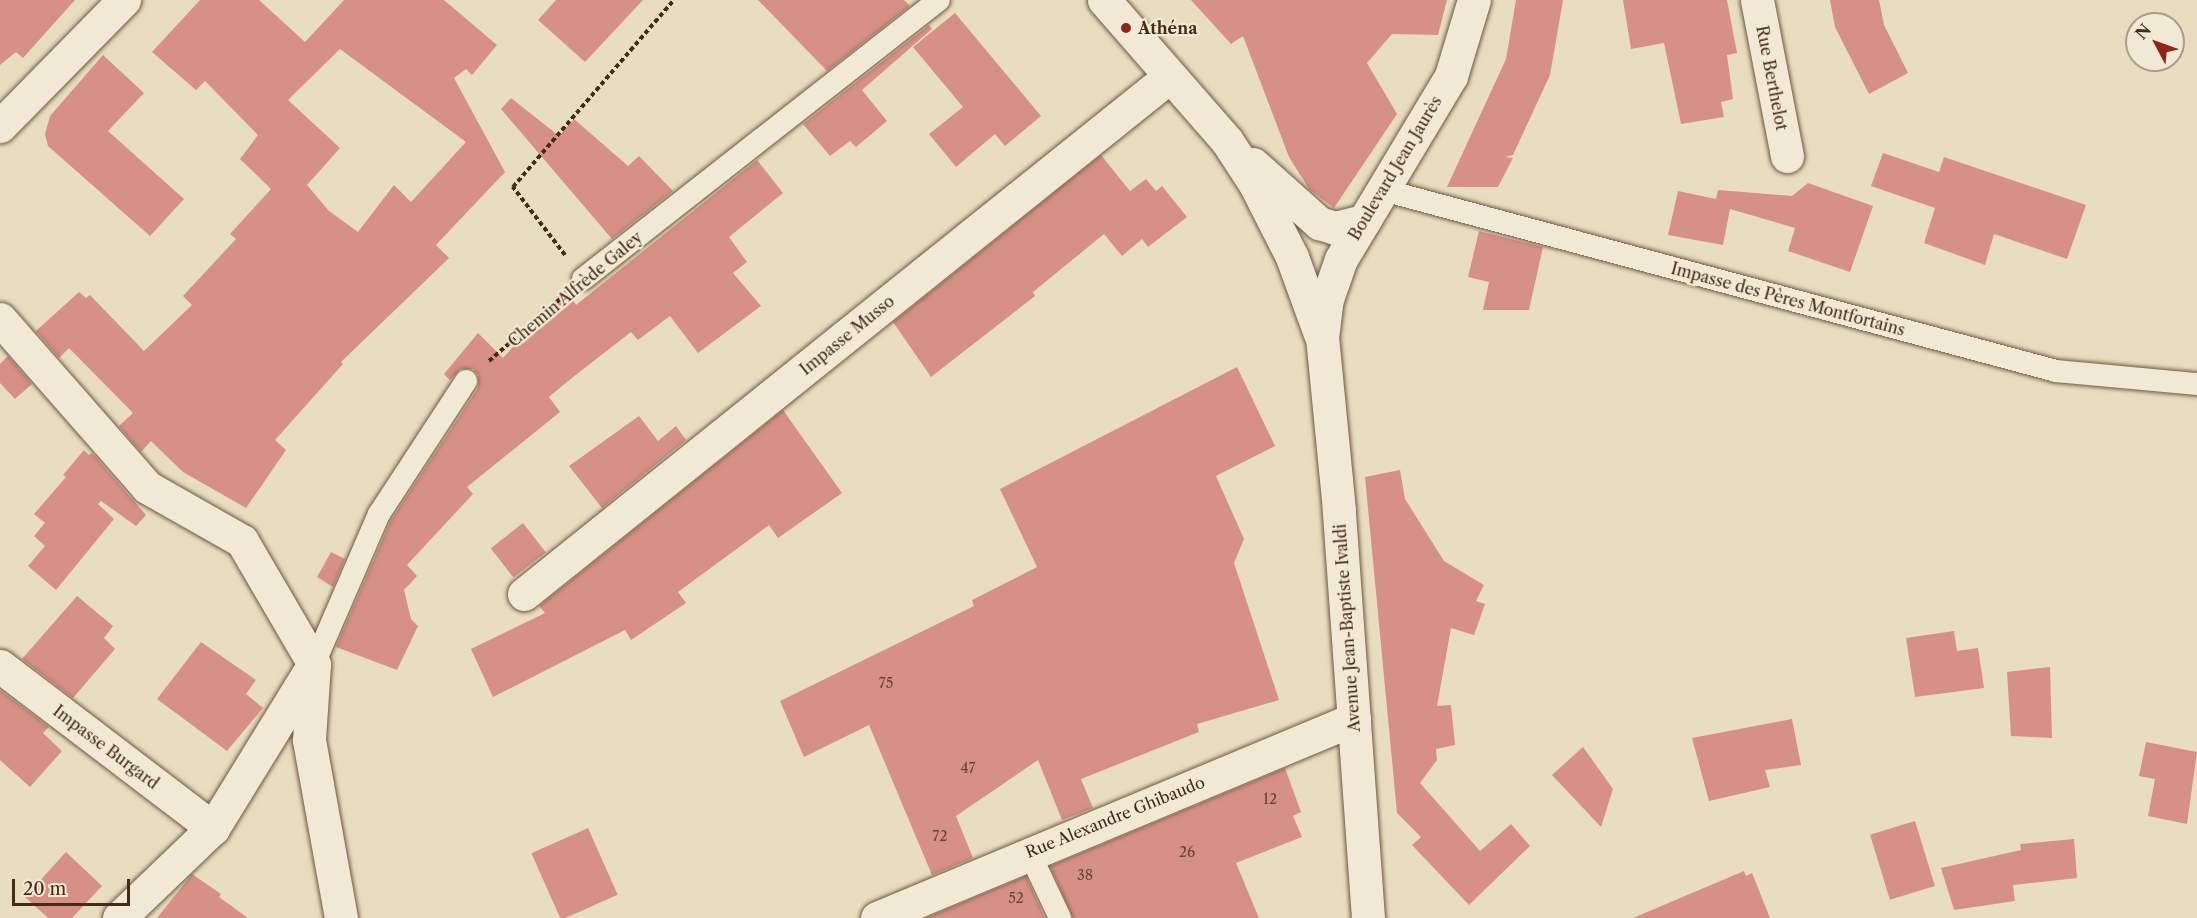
<!DOCTYPE html>
<html>
<head>
<meta charset="utf-8">
<style>
	body { margin:0 }
	#map { position:relative; width:2197px; height:918px; overflow:hidden; background:#e9ddbf; font-family:"Libre Caslon Text",serif }
	div>[style] { position:absolute }
	.building>* { inset:0; background:#d79085; transform-origin:0 0 }
	.path>* { height:4px; margin-top:-2px; transform-origin:0; background:repeating-linear-gradient(90deg,#442b18 0 4.5px,transparent 0 7.5px) }
	.roads { filter:drop-shadow(0 0 2px #6d5842) drop-shadow(0 0 2px #6d5842) }
	.lane>* { height:22px; margin:-11px; padding:0 11px; transform-origin:11px; border-radius:11px; background:#f1e9d5 }
	.street>* { height:33px; margin:-16.5px; padding:0 16.5px; transform-origin:16.5px; border-radius:16.5px; background:#f1e9d5 }
	.secondary>* { height:33px; margin:-16.5px; padding:0 16.5px; transform-origin:16.5px; border-radius:16.5px; background:#f1e9d5 }
	.dots>* { width:16px; height:16px; translate:-50% -50%; box-sizing:border-box; border:3px solid #f1e9d5; border-radius:50% }
	span { translate:-50% -50%; white-space:nowrap; text-align:center; line-height:1.15; -webkit-text-stroke:4.5px #f1e9d5; paint-order:stroke }
	.number-label { font-size:14px; color:#694433 }
	.number-label span { -webkit-text-stroke-width:0 }
	.poi-label { font-size:16px; color:#442b18; font-weight:700 }
	.left { translate:0 -50%; text-align:left }
	.street-label { font-size:16px; color:#442b18 }
	.north { position:absolute; left:2125px; top:12px; width:60px; height:60px; box-sizing:border-box; background:#f1e9d5; border:2px solid #ac9d89; border-radius:50%; rotate:311deg; font-size:16px; font-weight:700; line-height:24px; text-align:center; color:#442b18 }
	.north::after { content:''; display:block; margin:auto; width:21px; height:27px; background:#8f2418; clip-path:polygon(50% 0,100% 100%,50% 72%,0 100%) }
	.scale { position:absolute; left:12px; top:879px; width:118px; height:27px; box-sizing:border-box; border:3px solid #442b18; border-top:0; padding-left:8px; font-size:18px; line-height:21px; white-space:nowrap; color:#442b18; -webkit-text-stroke:4px #f1e9d5; paint-order:stroke }
</style>
</head>
<body>
<div id="map">
	<div class="building">
		<div style="clip-path:polygon(0 0,75px 0,23px 58px,16px 52px,0 65px)"></div>
		<div style="clip-path:polygon(evenodd,200px 0,259px 0,305px 42px,344px 0,444px 0,497px 45px,472px 75px,466px 69px,454px 78px,505px 172px,436px 245px,449px 258px,341px 362px,343px 364px,275px 440px,286px 450px,246px 508px,183px 472px,151px 441px,141px 452px,119px 426px,133px 413px,69px 348px,59px 358px,36px 331px,79px 292px,86px 298px,90px 295px,144px 351px,192px 305px,183px 296px,236px 239px,230px 234px,271px 189px,240px 159px,258px 135px,205px 81px,196px 90px,152px 52px,200px 0,340px 49px,466px 142px,411px 202px,394px 185px,358px 232px,329px 211px,307px 185px,340px 148px,288px 100px,340px 49px)"></div>
		<div style="clip-path:polygon(556px 0,643px 0,585px 62px,538px 20px)"></div>
		<div style="clip-path:polygon(758px 0,904px 0,910px 6px,827px 71px)"></div>
		<div style="clip-path:polygon(1191px 0,1447px 0,1438px 35px,1392px 34px,1367px 63px,1397px 114px,1334px 208px,1309px 189px,1289px 157px,1243px 36px,1231px 44px)"></div>
		<div style="clip-path:polygon(1516px 0,1563px 0,1550px 75px,1513px 155px,1505px 157px,1513px 158px,1498px 187px,1447px 187px,1506px 59px)"></div>
		<div style="clip-path:polygon(1623px 0,1727px 0,1737px 53px,1727px 55px,1733px 99px,1721px 102px,1724px 117px,1681px 124px,1664px 43px,1631px 49px)"></div>
		<div style="clip-path:polygon(1830px 0,1879px 0,1884px 25px,1908px 73px,1869px 94px,1835px 27px)"></div>
		<div style="clip-path:polygon(955px 13px,1041px 116px,1005px 146px,995px 134px,956px 167px,929px 134px,963px 107px,913px 47px)"></div>
		<div style="clip-path:polygon(929px 25px,932px 29px,862px 90px,887px 121px,856px 147px,850px 141px,830px 156px,803px 124px)"></div>
		<div style="clip-path:polygon(103px 55px,144px 93px,108px 131px,184px 199px,150px 236px,48px 146px,45px 134px,50px 116px)"></div>
		<div style="clip-path:polygon(511px 98px,559px 136px,574px 119px,628px 166px,639px 156px,673px 191px,612px 239px,501px 109px)"></div>
		<div style="clip-path:polygon(1883px 153px,1939px 172px,1944px 157px,2086px 205px,2067px 259px,1994px 234px,1985px 265px,1924px 243px,1935px 208px,1871px 186px)"></div>
		<div style="clip-path:polygon(1101px 155px,1130px 191px,1146px 179px,1156px 191px,1162px 186px,1187px 217px,1148px 247px,1142px 239px,1122px 256px,1104px 234px,1033px 292px,1035px 296px,931px 377px,893px 322px)"></div>
		<div style="clip-path:polygon(757px 160px,783px 193px,729px 237px,747px 262px,733px 273px,761px 306px,698px 353px,670px 316px,638px 340px,631px 332px,568px 381px,549px 397px,560px 412px,467px 487px,473px 494px,407px 565px,417px 576px,404px 590px,411px 619px,418px 626px,397px 670px,336px 647px,391px 520px,478px 388px,478px 375px,473px 369px,460px 369px,450px 380px,444px 374px,478px 333px,503px 358px,566px 288px,576px 305px)"></div>
		<div style="clip-path:polygon(1808px 183px,1873px 206px,1850px 272px,1788px 251px,1795px 228px,1730px 209px,1723px 245px,1668px 235px,1678px 191px,1716px 199px,1718px 190px,1792px 196px)"></div>
		<div style="clip-path:polygon(1479px 231px,1543px 247px,1529px 310px,1483px 310px,1489px 282px,1468px 277px)"></div>
		<div style="clip-path:polygon(8px 356px,32px 384px,15px 399px,0 383px,0 364px)"></div>
		<div style="clip-path:polygon(1237px 367px,1275px 446px,1216px 476px,1244px 539px,1234px 563px,1279px 700px,1197px 724px,1199px 732px,1081px 779px,1093px 808px,1062px 820px,1038px 760px,956px 816px,973px 858px,932px 875px,869px 725px,804px 757px,780px 701px,974px 606px,972px 600px,1037px 567px,1000px 489px)"></div>
		<div style="clip-path:polygon(783px 410px,842px 493px,778px 538px,769px 525px,678px 592px,686px 603px,631px 640px,625px 630px,493px 697px,471px 649px,545px 613px,539px 606px)"></div>
		<div style="clip-path:polygon(639px 416px,658px 441px,676px 426px,686px 440px,602px 508px,569px 466px)"></div>
		<div style="clip-path:polygon(84px 450px,89px 455px,92px 453px,146px 515px,136px 526px,101px 501px,98px 504px,114px 519px,56px 590px,28px 566px,45px 546px,34px 536px,45px 523px,34px 514px,66px 477px,63px 475px)"></div>
		<div style="clip-path:polygon(1400px 470px,1405px 499px,1444px 561px,1484px 585px,1476px 601px,1485px 604px,1474px 635px,1451px 628px,1437px 706px,1451px 705px,1455px 745px,1436px 749px,1437px 760px,1420px 783px,1480px 851px,1511px 824px,1530px 846px,1469px 905px,1412px 845px,1421px 837px,1397px 813px,1365px 477px)"></div>
		<div style="left:523px;top:523px;width:37px;height:41px;rotate:52deg"></div>
		<div style="clip-path:polygon(331px 552px,345px 559px,333px 587px,317px 577px)"></div>
		<div style="clip-path:polygon(77px 596px,113px 626px,104px 638px,115px 649px,73px 698px,22px 659px)"></div>
		<div style="clip-path:polygon(1954px 631px,1957px 651px,1978px 648px,1984px 688px,1915px 697px,1906px 638px)"></div>
		<div style="clip-path:polygon(201px 642px,256px 680px,246px 694px,263px 708px,227px 751px,157px 699px)"></div>
		<div style="clip-path:polygon(2050px 667px,2052px 738px,2011px 736px,2007px 672px)"></div>
		<div style="clip-path:polygon(0 690px,49px 727px,43px 733px,62px 751px,30px 787px,0 760px)"></div>
		<div style="clip-path:polygon(1792px 719px,1801px 765px,1765px 770px,1770px 787px,1709px 801px,1692px 738px)"></div>
		<div style="clip-path:polygon(2146px 742px,2197px 752px,2187px 824px,2148px 816px,2155px 779px,2139px 776px)"></div>
		<div style="clip-path:polygon(1583px 747px,1613px 789px,1601px 827px,1552px 775px)"></div>
		<div style="clip-path:polygon(1285px 768px,1301px 812px,1293px 816px,1302px 837px,1236px 863px,1259px 918px,1073px 918px,1050px 866px)"></div>
		<div style="left:1915px;top:821px;width:68px;height:47px;rotate:73deg"></div>
		<div style="left:588px;top:828px;width:73px;height:62px;rotate:66deg"></div>
		<div style="clip-path:polygon(2074px 839px,2077px 878px,2013px 885px,2015px 901px,1954px 910px,1941px 868px,2021px 850px,2020px 844px)"></div>
		<div style="clip-path:polygon(66px 852px,102px 886px,72px 918px,48px 918px,25px 897px)"></div>
		<div style="clip-path:polygon(1744px 871px,1746px 876px,1752px 873px,1770px 918px,1633px 918px)"></div>
		<div style="clip-path:polygon(192px 874px,221px 894px,219px 897px,248px 918px,157px 918px)"></div>
		<div style="clip-path:polygon(1026px 876px,1045px 918px,926px 918px)"></div>
	</div>
	<div class="path">
		<div style="left:565px;top:255px;width:86px;rotate:-127.4deg"></div>
		<div style="left:513px;top:187px;width:247px;rotate:-49.3deg"></div>
		<div style="left:489px;top:361px;width:94px;rotate:-41.1deg"></div>
	</div>
	<div class="roads">
		<div class="lane">
			<div style="left:1383px;top:190px;width:697px;rotate:15.05deg"></div>
			<div style="left:2056px;top:371px;width:142px;rotate:5.3deg"></div>
			<div style="left:583px;top:279px;width:452px;rotate:-38.1deg"></div>
			<div style="left:314px;top:664px;width:163px;rotate:-66.6deg"></div>
			<div style="left:379px;top:514px;width:159px;rotate:-56.8deg"></div>
			<div style="left:1029px;top:852px;width:73px;rotate:64.8deg"></div>
		</div>
		<div class="street">
			<div style="left:1757px;top:0;width:159px;rotate:79.1deg"></div>
			<div style="left:0;top:126px;width:177px;rotate:-45.5deg"></div>
			<div style="left:0;top:319px;width:223px;rotate:48.8deg"></div>
			<div style="left:147px;top:487px;width:109px;rotate:29.6deg"></div>
			<div style="left:242px;top:541px;width:143px;rotate:59.7deg"></div>
			<div style="left:314px;top:664px;width:76px;rotate:93.8deg"></div>
			<div style="left:309px;top:740px;width:181px;rotate:79.8deg"></div>
			<div style="left:524px;top:594px;width:828px;rotate:-38.72deg"></div>
			<div style="left:0;top:666px;width:268px;rotate:37.3deg"></div>
			<div style="left:119px;top:918px;width:130px;rotate:-43.8deg"></div>
			<div style="left:213px;top:828px;width:189px;rotate:-58.4deg"></div>
			<div style="left:877px;top:918px;width:517px;rotate:-22.65deg"></div>
		</div>
		<div class="secondary">
			<div style="left:1104px;top:0;width:187px;rotate:48.9deg"></div>
			<div style="left:1227px;top:141px;width:51px;rotate:56.9deg"></div>
			<div style="left:1255px;top:184px;width:82px;rotate:63.1deg"></div>
			<div style="left:1292px;top:257px;width:82px;rotate:70deg"></div>
			<div style="left:1253px;top:164px;width:89px;rotate:41.8deg"></div>
			<div style="left:1319px;top:223px;width:17px;rotate:17deg"></div>
			<div style="left:1335px;top:228px;width:30px;rotate:-14deg"></div>
			<div style="left:1368px;top:918px;width:409px;rotate:-94.1deg"></div>
			<div style="left:1339px;top:510px;width:173px;rotate:-95.6deg"></div>
			<div style="left:1322px;top:338px;width:39px;rotate:-83deg"></div>
			<div style="left:1327px;top:299px;width:42px;rotate:-70.7deg"></div>
			<div style="left:1341px;top:259px;width:214px;rotate:-59deg"></div>
			<div style="left:1451px;top:76px;width:79px;rotate:-73.2deg"></div>
		</div>
	</div>
	<div class="dots">
		<div style="left:1126px;top:28px;background:#8f2418"></div>
	</div>
	<div class="number-label">
		<span style="left:886px;top:683px">75</span>
		<span style="left:968px;top:768px">47</span>
		<span style="left:1270px;top:799px">12</span>
		<span style="left:940px;top:836px">72</span>
		<span style="left:1187px;top:852px">26</span>
		<span style="left:1085px;top:875px">38</span>
		<span style="left:1016px;top:898px">52</span>
	</div>
	<div class="poi-label">
		<span class="left" style="left:1138px;top:28px">Athéna</span>
	</div>
	<div class="street-label">
		<span style="left:1772px;top:78px;rotate:79deg">Rue Berthelot</span>
		<span style="left:1395px;top:168px;rotate:-59deg">Boulevard Jean Jaurès</span>
		<span style="left:575px;top:289px;rotate:-40deg">Chemin Alfrède Galey</span>
		<span style="left:1788px;top:299px;rotate:15deg">Impasse des Pères Montfortains</span>
		<span style="left:847px;top:335px;rotate:-39deg">Impasse Musso</span>
		<span style="left:1347px;top:628px;rotate:-94deg">Avenue Jean-Baptiste Ivaldi</span>
		<span style="left:106px;top:747px;rotate:37deg">Impasse Burgard</span>
		<span style="left:1115px;top:817px;rotate:-22deg">Rue Alexandre Ghibaudo</span>
	</div>
	<div class="north">N</div>
	<div class="scale">20 m</div>
</div>
</body>
</html>
